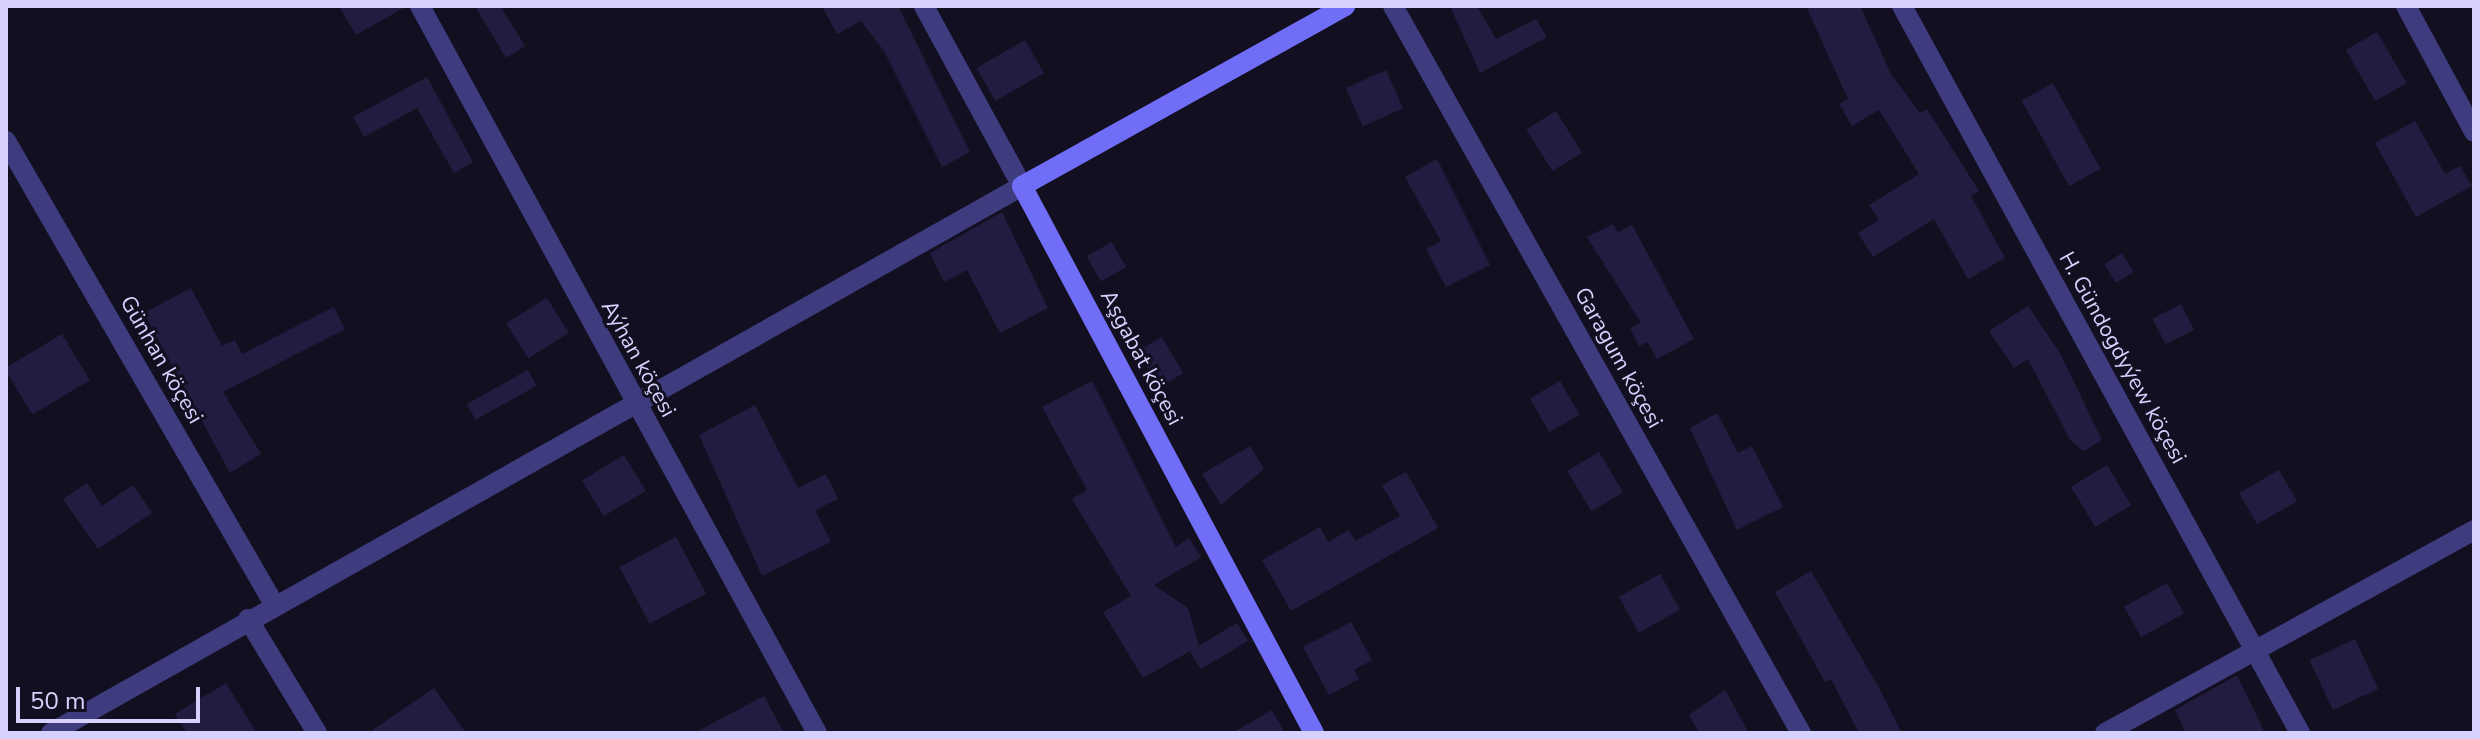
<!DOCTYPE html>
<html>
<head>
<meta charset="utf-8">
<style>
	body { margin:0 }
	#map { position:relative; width:2480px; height:739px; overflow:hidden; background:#120f21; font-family:"Nunito Sans",sans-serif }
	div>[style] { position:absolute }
	.building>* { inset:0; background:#231c41; transform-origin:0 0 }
	.street>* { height:20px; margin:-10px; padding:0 10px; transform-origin:10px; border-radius:10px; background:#3e3c7e }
	.secondary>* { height:20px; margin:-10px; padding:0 10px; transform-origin:10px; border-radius:10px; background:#706df7 }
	span { translate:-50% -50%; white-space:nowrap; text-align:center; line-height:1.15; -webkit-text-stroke:6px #120f21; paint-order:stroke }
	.street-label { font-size:22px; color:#d6d1fd }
	.frame { position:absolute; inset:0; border:8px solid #d6d1fd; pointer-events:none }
	.scale { position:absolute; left:16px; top:687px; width:184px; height:36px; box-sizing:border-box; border:4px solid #d6d1fd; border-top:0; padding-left:10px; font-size:24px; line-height:28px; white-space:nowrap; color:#d6d1fd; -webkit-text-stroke:6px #120f21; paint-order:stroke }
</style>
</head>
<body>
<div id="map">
	<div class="building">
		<div style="clip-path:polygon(339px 6px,407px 6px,356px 35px)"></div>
		<div style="clip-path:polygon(475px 6px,500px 6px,525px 46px,506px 58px)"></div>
		<div style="clip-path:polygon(822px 6px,898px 6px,970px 152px,942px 167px,884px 51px,861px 21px,837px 34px)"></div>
		<div style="clip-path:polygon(1450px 6px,1477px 6px,1496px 39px,1536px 19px,1547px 37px,1480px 73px)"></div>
		<div style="clip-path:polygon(1806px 6px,1860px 6px,1891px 74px,1920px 113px,1927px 109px,1979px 191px,1971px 196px,2005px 258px,1968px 279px,1934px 219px,1873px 257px,1858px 233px,1879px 220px,1869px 205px,1919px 174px,1879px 110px,1852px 126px,1839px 104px,1848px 99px)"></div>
		<div style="left:2377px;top:32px;width:59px;height:36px;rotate:60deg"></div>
		<div style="left:1025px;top:40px;width:38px;height:56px;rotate:60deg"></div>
		<div style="left:1386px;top:70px;width:42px;height:44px;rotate:66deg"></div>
		<div style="clip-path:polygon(427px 77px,473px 162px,454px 173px,417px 108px,364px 137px,353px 117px)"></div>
		<div style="left:2053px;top:83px;width:98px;height:36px;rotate:61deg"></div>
		<div style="left:1556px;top:111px;width:49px;height:35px;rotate:58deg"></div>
		<div style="clip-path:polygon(2415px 121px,2445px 174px,2460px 166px,2472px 186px,2416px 217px,2375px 143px)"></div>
		<div style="clip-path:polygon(1437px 159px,1490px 265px,1446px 287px,1426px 249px,1441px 241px,1405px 177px)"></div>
		<div style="clip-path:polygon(1002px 212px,1048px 308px,1000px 333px,967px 270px,944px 282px,930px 253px)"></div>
		<div style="clip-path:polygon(1613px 224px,1618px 232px,1632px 225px,1694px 339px,1657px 359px,1648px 342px,1639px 346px,1630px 328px,1641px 323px,1587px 237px)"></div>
		<div style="left:1112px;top:242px;width:29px;height:29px;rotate:61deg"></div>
		<div style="left:2122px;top:253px;width:22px;height:21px;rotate:58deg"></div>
		<div style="clip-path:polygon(191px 288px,222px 346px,235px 340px,242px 354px,334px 307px,345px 329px,223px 392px,261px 454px,230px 473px,144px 313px)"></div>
		<div style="left:547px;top:298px;width:41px;height:48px;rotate:58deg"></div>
		<div style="left:2181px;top:304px;width:29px;height:32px;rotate:63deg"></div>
		<div style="clip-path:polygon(2028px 306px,2060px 353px,2102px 440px,2084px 451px,2070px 440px,2028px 359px,2014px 368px,1989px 331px)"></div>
		<div style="left:62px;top:334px;width:54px;height:67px;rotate:59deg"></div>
		<div style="left:1162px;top:337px;width:42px;height:28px;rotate:60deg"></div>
		<div style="left:528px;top:370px;width:18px;height:70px;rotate:61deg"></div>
		<div style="clip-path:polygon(1092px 381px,1176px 547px,1189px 538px,1201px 557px,1154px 585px,1188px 608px,1199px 646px,1143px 678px,1103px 612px,1131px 596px,1072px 499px,1087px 490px,1042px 407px)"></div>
		<div style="left:1560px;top:381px;width:39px;height:35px;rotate:60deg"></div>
		<div style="clip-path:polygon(755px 405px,798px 488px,826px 474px,838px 499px,815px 510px,831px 542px,762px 576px,699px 435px)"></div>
		<div style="clip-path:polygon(1717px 413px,1738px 453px,1752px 446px,1783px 507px,1737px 530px,1690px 428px)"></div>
		<div style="clip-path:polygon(1250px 446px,1264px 469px,1221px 505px,1202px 474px)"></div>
		<div style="left:1599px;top:452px;width:47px;height:37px;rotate:59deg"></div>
		<div style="left:624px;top:455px;width:42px;height:49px;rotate:59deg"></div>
		<div style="left:2107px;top:465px;width:47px;height:42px;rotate:59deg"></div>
		<div style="left:2279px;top:470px;width:36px;height:46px;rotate:60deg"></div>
		<div style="clip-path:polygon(1406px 472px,1438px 528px,1291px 611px,1262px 560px,1320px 527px,1328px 542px,1349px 530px,1355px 541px,1400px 516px,1382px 485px)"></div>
		<div style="clip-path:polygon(87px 483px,102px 506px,133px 485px,152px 513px,98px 549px,63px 499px)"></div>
		<div style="left:676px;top:537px;width:64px;height:64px;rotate:62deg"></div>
		<div style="clip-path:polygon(1811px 571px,1879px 688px,1902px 733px,1859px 733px,1831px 679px,1825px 682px,1775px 592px)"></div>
		<div style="left:1660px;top:574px;width:41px;height:47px;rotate:61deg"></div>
		<div style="left:2167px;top:583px;width:35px;height:49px;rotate:61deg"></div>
		<div style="clip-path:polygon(1351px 622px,1372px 660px,1354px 670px,1359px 679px,1329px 695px,1303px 647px)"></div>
		<div style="left:1237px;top:623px;width:21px;height:55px;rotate:59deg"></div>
		<div style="left:2355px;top:639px;width:55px;height:50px;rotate:65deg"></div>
		<div style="clip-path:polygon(2237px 675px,2265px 733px,2186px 733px,2175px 710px)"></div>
		<div style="clip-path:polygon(226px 683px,257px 733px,187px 733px,175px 714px)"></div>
		<div style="clip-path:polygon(434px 688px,466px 733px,368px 733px)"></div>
		<div style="clip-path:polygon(1725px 690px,1749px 733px,1699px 733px,1689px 715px)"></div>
		<div style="clip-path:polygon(764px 696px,784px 733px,694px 733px)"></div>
		<div style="clip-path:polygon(1272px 710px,1285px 733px,1232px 733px)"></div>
	</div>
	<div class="street">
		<div style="left:420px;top:6px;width:828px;rotate:61.36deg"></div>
		<div style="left:1393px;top:6px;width:834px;rotate:60.7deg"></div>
		<div style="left:1902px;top:6px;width:829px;rotate:61.3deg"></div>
		<div style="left:2406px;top:6px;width:143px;rotate:61.6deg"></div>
		<div style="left:6px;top:141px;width:535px;rotate:59.94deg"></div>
		<div style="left:248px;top:619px;width:133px;rotate:58.8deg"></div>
		<div style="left:51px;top:733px;width:1114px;rotate:-29.39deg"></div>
		<div style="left:1022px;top:186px;width:205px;rotate:-118.6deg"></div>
		<div style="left:2105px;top:733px;width:421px;rotate:-28.8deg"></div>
	</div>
	<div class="secondary">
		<div style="left:1314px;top:733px;width:620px;rotate:-118.09deg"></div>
		<div style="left:1022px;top:186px;width:370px;rotate:-29.1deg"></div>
	</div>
	<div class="street-label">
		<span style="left:1141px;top:358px;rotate:62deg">Aşgabat köçesi</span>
		<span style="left:1618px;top:358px;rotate:61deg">Garagum köçesi</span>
		<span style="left:2122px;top:358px;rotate:61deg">H. Gündogdyýew köçesi</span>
		<span style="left:638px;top:359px;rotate:61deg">Aýhan köçesi</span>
		<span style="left:161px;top:360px;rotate:60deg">Günhan köçesi</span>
	</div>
	<div class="frame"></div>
	<div class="scale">50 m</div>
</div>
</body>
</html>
